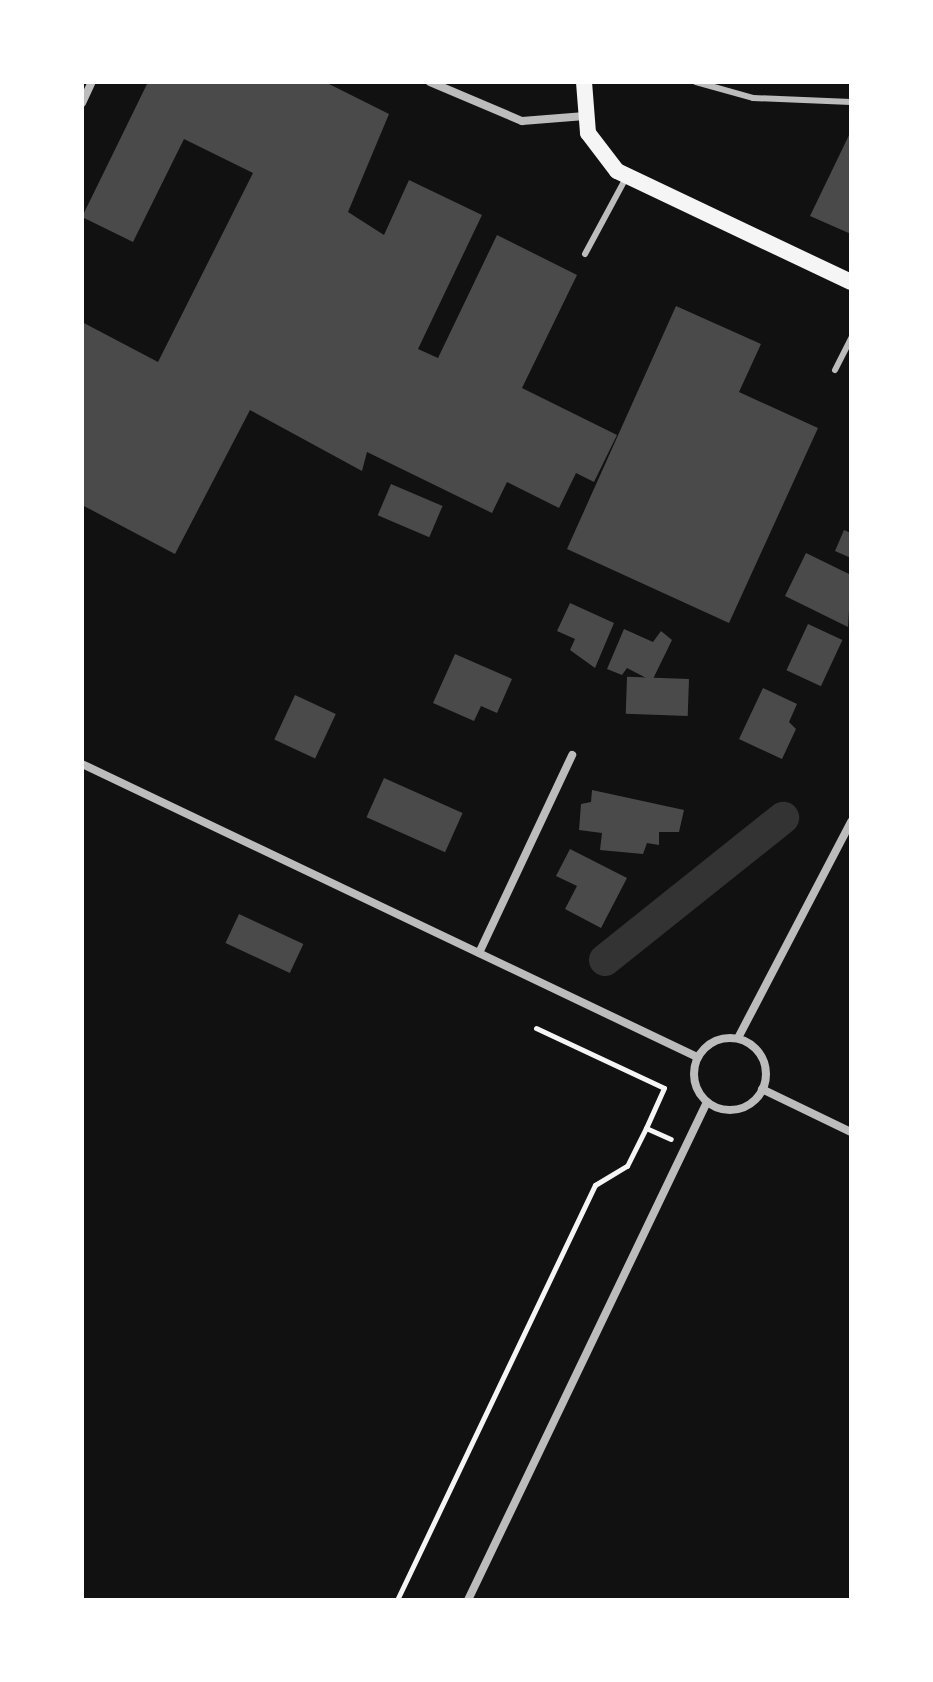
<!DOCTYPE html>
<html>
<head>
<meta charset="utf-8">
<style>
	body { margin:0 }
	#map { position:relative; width:933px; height:1682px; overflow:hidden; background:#111; font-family:"Roboto Condensed",sans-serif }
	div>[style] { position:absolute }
	.canal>* { height:32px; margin:-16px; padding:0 16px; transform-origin:16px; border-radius:16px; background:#333 }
	.building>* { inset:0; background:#4a4a4a; transform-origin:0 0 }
	.path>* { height:5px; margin:-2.5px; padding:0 2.5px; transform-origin:2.5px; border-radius:2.5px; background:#f5f5f5 }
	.service>* { height:6px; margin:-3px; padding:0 3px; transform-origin:3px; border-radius:3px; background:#bcbcbc }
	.minor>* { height:8px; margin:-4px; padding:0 4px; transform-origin:4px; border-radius:4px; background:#bcbcbc }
	.minor>.ring { margin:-4px; padding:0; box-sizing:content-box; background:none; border:8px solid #bcbcbc; border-radius:50% }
	.secondary>* { height:16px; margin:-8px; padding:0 8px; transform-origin:8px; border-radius:8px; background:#f5f5f5 }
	span { translate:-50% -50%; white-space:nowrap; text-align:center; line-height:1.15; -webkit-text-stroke:6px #fff; paint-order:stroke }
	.frame { position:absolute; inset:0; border:84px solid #fff; pointer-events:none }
</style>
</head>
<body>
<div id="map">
	<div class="canal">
		<div style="left:605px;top:960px;width:228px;rotate:-38.6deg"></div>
	</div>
	<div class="building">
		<div style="clip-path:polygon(148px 82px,325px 82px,389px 114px,348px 212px,384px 235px,409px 180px,482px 215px,418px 349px,438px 358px,497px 235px,577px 275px,522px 388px,617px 435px,594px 482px,576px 473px,559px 508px,507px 482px,492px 513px,367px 452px,362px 471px,250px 410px,175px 554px,82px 505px,82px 322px,158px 362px,253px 173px,184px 139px,133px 242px,82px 217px)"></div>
		<div style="clip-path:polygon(851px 131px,851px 234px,810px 216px)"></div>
		<div style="clip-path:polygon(676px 306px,761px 344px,739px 392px,818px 428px,729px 623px,567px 549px)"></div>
		<div style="left:391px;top:484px;width:56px;height:34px;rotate:23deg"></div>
		<div style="clip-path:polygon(844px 530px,851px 533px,851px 558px,835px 551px)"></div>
		<div style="clip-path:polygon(806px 553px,851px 575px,848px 627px,785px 596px)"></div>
		<div style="clip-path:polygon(570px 603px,614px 623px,595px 668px,570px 650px,575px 639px,557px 631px)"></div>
		<div style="left:808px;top:624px;width:38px;height:51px;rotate:25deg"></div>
		<div style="clip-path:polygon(624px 629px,653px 642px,661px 631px,672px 640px,652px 681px,627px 668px,622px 675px,607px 669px)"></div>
		<div style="clip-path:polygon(455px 654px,512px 679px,497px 713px,481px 706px,474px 721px,433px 703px)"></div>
		<div style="left:689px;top:679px;width:37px;height:62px;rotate:92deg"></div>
		<div style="clip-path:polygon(763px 688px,797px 704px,789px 722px,796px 729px,782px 759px,739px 739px)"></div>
		<div style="left:295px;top:695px;width:45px;height:49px;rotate:25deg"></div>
		<div style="left:384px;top:778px;width:86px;height:43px;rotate:24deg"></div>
		<div style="clip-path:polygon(592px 790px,684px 810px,679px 832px,659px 832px,659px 845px,647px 843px,643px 854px,600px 850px,602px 833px,579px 830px,581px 804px,591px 802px)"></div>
		<div style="clip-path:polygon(570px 849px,627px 878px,601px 928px,565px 909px,577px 886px,556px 876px)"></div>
		<div style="left:239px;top:914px;width:71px;height:32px;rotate:25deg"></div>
	</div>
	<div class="path">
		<div style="left:536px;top:1028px;width:141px;rotate:25.1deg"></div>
		<div style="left:664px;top:1088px;width:44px;rotate:114.2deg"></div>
		<div style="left:397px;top:1600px;width:460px;rotate:-64.5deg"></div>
		<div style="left:595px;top:1185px;width:37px;rotate:-31deg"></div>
		<div style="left:627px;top:1166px;width:42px;rotate:-63.4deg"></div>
		<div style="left:646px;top:1128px;width:27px;rotate:24deg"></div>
	</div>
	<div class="service">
		<div style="left:696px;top:82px;width:59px;rotate:15.7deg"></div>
		<div style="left:753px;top:98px;width:98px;rotate:2.3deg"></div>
		<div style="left:585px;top:254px;width:89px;rotate:-61.7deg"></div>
		<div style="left:835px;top:370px;width:36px;rotate:-63deg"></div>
	</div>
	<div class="minor">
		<div style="left:430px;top:82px;width:100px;rotate:23deg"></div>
		<div style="left:522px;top:121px;width:63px;rotate:-4.5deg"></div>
		<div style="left:82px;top:103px;width:23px;rotate:-65deg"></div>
		<div style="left:82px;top:764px;width:681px;rotate:25.47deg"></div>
		<div style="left:479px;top:953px;width:219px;rotate:-64.8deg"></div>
		<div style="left:738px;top:1038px;width:244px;rotate:-62.4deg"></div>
		<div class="ring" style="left:694px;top:1038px;width:64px;height:64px"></div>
		<div style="left:762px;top:1089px;width:99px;rotate:25.8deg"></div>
		<div style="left:468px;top:1600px;width:552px;rotate:-64.36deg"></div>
	</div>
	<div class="secondary">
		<div style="left:584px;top:82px;width:51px;rotate:85.5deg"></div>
		<div style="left:588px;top:133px;width:48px;rotate:52.7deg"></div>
		<div style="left:617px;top:171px;width:259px;rotate:25.4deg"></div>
	</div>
	<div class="frame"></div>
</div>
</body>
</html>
